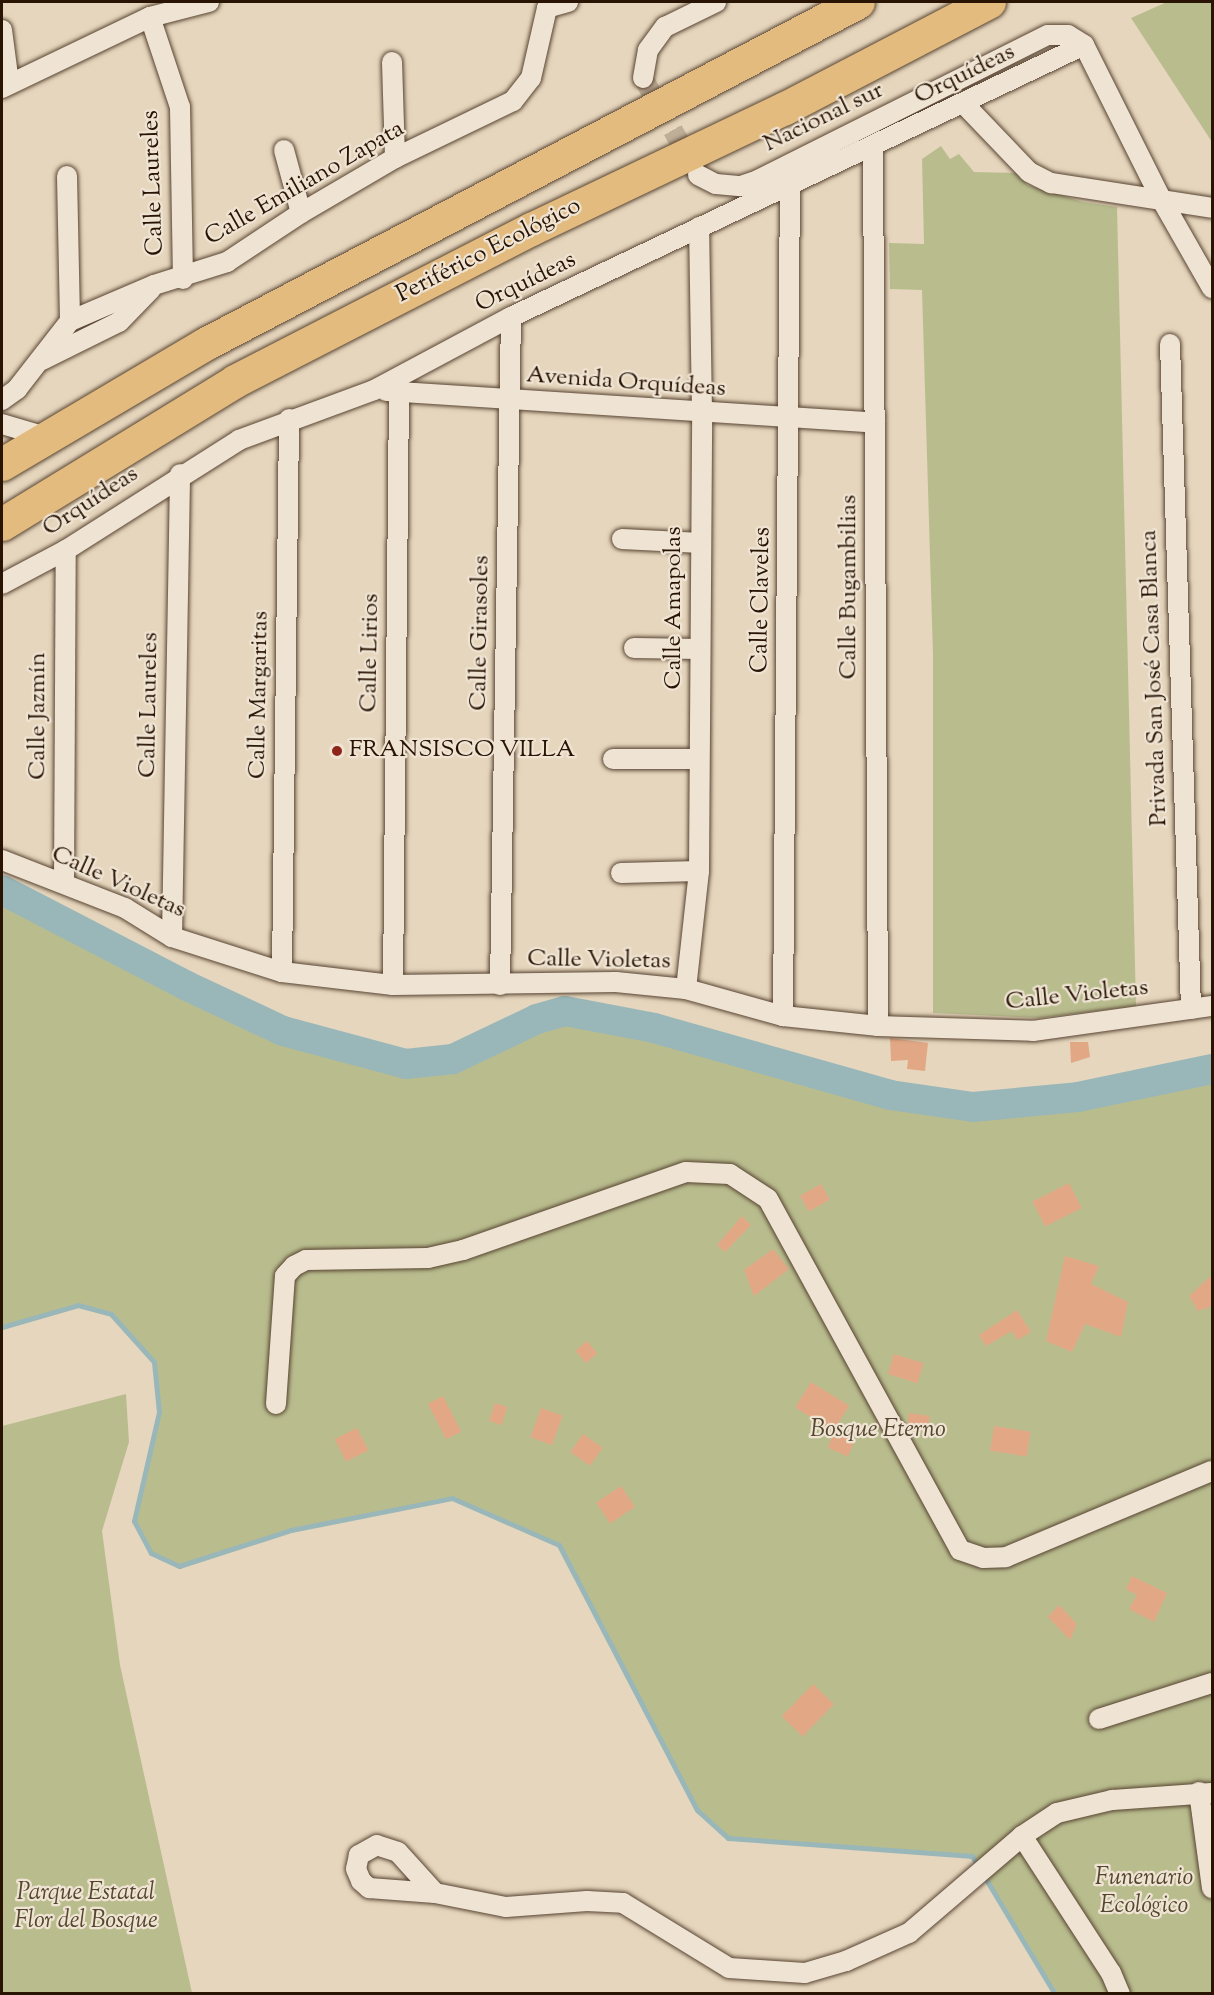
<!DOCTYPE html>
<html>
<head>
<meta charset="utf-8">
<style>
	body { margin:0 }
	#map { position:relative; width:1214px; height:1995px; overflow:hidden; background:#e6d6bd; font-family:"Sorts Mill Goudy",serif }
	div>[style] { position:absolute }
	.green>* { inset:0; background:#b9bd8e }
	.stream>* { height:5px; margin:-2.5px; padding:0 2.5px; transform-origin:2.5px; border-radius:2.5px; background:#99b7b9 }
	.river>* { height:30px; margin:-15px; padding:0 15px; transform-origin:15px; border-radius:15px; background:#99b7b9 }
	.building>* { inset:0; background:#e2a886; transform-origin:0 0 }
	.street-tunnel>* { height:20px; margin-top:-10px; transform-origin:0; background:repeating-linear-gradient(90deg,#c0af98 0 20px,transparent 0 30px) }
	.roads { filter:drop-shadow(0 0 2px #584432) drop-shadow(0 0 2px #584432) }
	.street>* { height:20px; margin:-10px; padding:0 10px; transform-origin:10px; border-radius:10px; background:#efe4d4 }
	.highway>* { height:33px; margin:-16.5px; padding:0 16.5px; transform-origin:16.5px; border-radius:16.5px; background:#e3bb7e }
	.dots>* { width:16px; height:16px; translate:-50% -50%; box-sizing:border-box; border:3px solid #efe4d4; border-radius:50% }
	span { translate:-50% -50%; white-space:nowrap; text-align:center; line-height:1.15; -webkit-text-stroke:4.5px #efe4d4; paint-order:stroke }
	.street-label { font-size:24px; color:#291403 }
	.poi-label { font-size:24px; color:#291403 }
	.left { translate:0 -50%; text-align:left }
	.park-label { font-size:24px; color:#54472d; font-style:italic }
	.frame { position:absolute; inset:0; border:3px solid #291403; pointer-events:none }
</style>
</head>
<body>
<div id="map">
	<div class="green">
		<div style="clip-path:polygon(1167px 2px,1212px 2px,1212px 142px,1131px 18px)"></div>
		<div style="clip-path:polygon(941px 146px,950px 159px,959px 154px,974px 172px,1020px 173px,1027px 185px,1083px 202px,1117px 207px,1136px 1006px,1040px 1018px,933px 1013px,933px 655px,922px 290px,890px 289px,889px 243px,924px 244px,922px 159px)"></div>
		<div style="clip-path:polygon(2px 890px,187px 986px,283px 1031px,406px 1063px,453px 1059px,537px 1019px,565px 1011px,654px 1028px,890px 1095px,973px 1107px,1078px 1097px,1212px 1069px,1212px 1993px,1055px 1993px,972px 1856px,728px 1838px,697px 1810px,559px 1545px,452px 1498px,291px 1530px,179px 1566px,151px 1553px,134px 1521px,159px 1412px,154px 1361px,111px 1314px,78px 1305px,2px 1327px)"></div>
		<div style="clip-path:polygon(126px 1394px,129px 1442px,102px 1531px,120px 1665px,192px 1993px,2px 1993px,2px 1426px)"></div>
	</div>
	<div class="stream">
		<div style="left:2px;top:1327px;width:79px;rotate:-16.1deg"></div>
		<div style="left:78px;top:1305px;width:34px;rotate:15deg"></div>
		<div style="left:111px;top:1314px;width:64px;rotate:48.1deg"></div>
		<div style="left:154px;top:1362px;width:50px;rotate:84.3deg"></div>
		<div style="left:159px;top:1412px;width:112px;rotate:102.9deg"></div>
		<div style="left:134px;top:1521px;width:36px;rotate:62deg"></div>
		<div style="left:151px;top:1553px;width:31px;rotate:25deg"></div>
		<div style="left:179px;top:1566px;width:118px;rotate:-17.8deg"></div>
		<div style="left:291px;top:1530px;width:164px;rotate:-11.2deg"></div>
		<div style="left:452px;top:1498px;width:117px;rotate:23.7deg"></div>
		<div style="left:559px;top:1545px;width:299px;rotate:62.5deg"></div>
		<div style="left:697px;top:1810px;width:42px;rotate:42.1deg"></div>
		<div style="left:728px;top:1838px;width:245px;rotate:4.2deg"></div>
		<div style="left:972px;top:1856px;width:161px;rotate:59deg"></div>
	</div>
	<div class="river">
		<div style="left:2px;top:890px;width:208px;rotate:27.4deg"></div>
		<div style="left:187px;top:986px;width:106px;rotate:25.1deg"></div>
		<div style="left:283px;top:1031px;width:127px;rotate:15deg"></div>
		<div style="left:406px;top:1064px;width:47px;rotate:-6.1deg"></div>
		<div style="left:453px;top:1059px;width:93px;rotate:-25.5deg"></div>
		<div style="left:537px;top:1019px;width:29px;rotate:-16deg"></div>
		<div style="left:565px;top:1011px;width:91px;rotate:10.8deg"></div>
		<div style="left:654px;top:1028px;width:245px;rotate:15.8deg"></div>
		<div style="left:890px;top:1095px;width:84px;rotate:8.2deg"></div>
		<div style="left:973px;top:1107px;width:105px;rotate:-5.4deg"></div>
		<div style="left:1078px;top:1097px;width:137px;rotate:-11.8deg"></div>
	</div>
	<div class="building">
		<div style="clip-path:polygon(890px 1038px,928px 1043px,925px 1071px,907px 1069px,908px 1060px,891px 1061px)"></div>
		<div style="clip-path:polygon(1070px 1042px,1088px 1042px,1090px 1057px,1071px 1063px)"></div>
		<div style="left:1069px;top:1183px;width:28px;height:41px;rotate:63deg"></div>
		<div style="left:821px;top:1184px;width:18px;height:24px;rotate:61deg"></div>
		<div style="clip-path:polygon(742px 1216px,751px 1225px,725px 1252px,717px 1245px)"></div>
		<div style="clip-path:polygon(773px 1249px,789px 1269px,754px 1296px,744px 1270px)"></div>
		<div style="clip-path:polygon(1065px 1256px,1099px 1266px,1091px 1284px,1128px 1302px,1121px 1337px,1085px 1324px,1072px 1352px,1046px 1341px)"></div>
		<div style="clip-path:polygon(1212px 1275px,1212px 1306px,1198px 1311px,1189px 1296px)"></div>
		<div style="clip-path:polygon(1017px 1310px,1031px 1332px,1017px 1340px,1012px 1331px,986px 1346px,979px 1335px)"></div>
		<div style="left:587px;top:1341px;width:16px;height:15px;rotate:50deg"></div>
		<div style="left:894px;top:1354px;width:31px;height:21px;rotate:17deg"></div>
		<div style="left:811px;top:1382px;width:45px;height:30px;rotate:32deg"></div>
		<div style="left:443px;top:1396px;width:40px;height:17px;rotate:63deg"></div>
		<div style="left:495px;top:1403px;width:13px;height:19px;rotate:18deg"></div>
		<div style="left:541px;top:1408px;width:23px;height:31px;rotate:20deg"></div>
		<div style="left:909px;top:1413px;width:21px;height:16px;rotate:8deg"></div>
		<div style="left:994px;top:1426px;width:37px;height:25px;rotate:9deg"></div>
		<div style="left:357px;top:1428px;width:25px;height:25px;rotate:63deg"></div>
		<div style="left:835px;top:1431px;width:22px;height:18px;rotate:24deg"></div>
		<div style="left:583px;top:1434px;width:24px;height:22px;rotate:35deg"></div>
		<div style="left:621px;top:1486px;width:25px;height:30px;rotate:56deg"></div>
		<div style="clip-path:polygon(1132px 1576px,1167px 1593px,1154px 1622px,1129px 1609px,1137px 1595px,1126px 1589px)"></div>
		<div style="clip-path:polygon(1059px 1605px,1077px 1624px,1070px 1640px,1048px 1617px)"></div>
		<div style="left:813px;top:1684px;width:29px;height:45px;rotate:44deg"></div>
	</div>
	<div class="street-tunnel">
		<div style="left:643px;top:78px;width:99px;rotate:60.3deg"></div>
	</div>
	<div class="roads">
		<div class="street">
			<div style="left:150px;top:17px;width:95px;rotate:71.6deg"></div>
			<div style="left:180px;top:107px;width:172px;rotate:89deg"></div>
			<div style="left:2px;top:30px;width:53px;rotate:82.5deg"></div>
			<div style="left:392px;top:62px;width:96px;rotate:88.2deg"></div>
			<div style="left:643px;top:78px;width:28px;rotate:-80deg"></div>
			<div style="left:648px;top:50px;width:29px;rotate:-54deg"></div>
			<div style="left:665px;top:27px;width:57px;rotate:-26.1deg"></div>
			<div style="left:2px;top:88px;width:164px;rotate:-25.6deg"></div>
			<div style="left:150px;top:17px;width:61px;rotate:-14.3deg"></div>
			<div style="left:964px;top:104px;width:94px;rotate:46.3deg"></div>
			<div style="left:1029px;top:172px;width:25px;rotate:27deg"></div>
			<div style="left:1051px;top:183px;width:163px;rotate:8.8deg"></div>
			<div style="left:873px;top:147px;width:879px;rotate:89.67deg"></div>
			<div style="left:284px;top:150px;width:65px;rotate:74.9deg"></div>
			<div style="left:698px;top:175px;width:20px;rotate:27deg"></div>
			<div style="left:716px;top:184px;width:25px;rotate:5deg"></div>
			<div style="left:741px;top:186px;width:18px;rotate:-19deg"></div>
			<div style="left:758px;top:180px;width:324px;rotate:-26.6deg"></div>
			<div style="left:1048px;top:35px;width:20px"></div>
			<div style="left:1068px;top:35px;width:19px;rotate:32deg"></div>
			<div style="left:1084px;top:45px;width:170px;rotate:63.4deg"></div>
			<div style="left:1160px;top:197px;width:105px;rotate:60.3deg"></div>
			<div style="left:67px;top:176px;width:145px;rotate:88.8deg"></div>
			<div style="left:1170px;top:344px;width:665px;rotate:88.19deg"></div>
			<div style="left:42px;top:360px;width:86px;rotate:-26.3deg"></div>
			<div style="left:119px;top:322px;width:46px;rotate:-45.9deg"></div>
			<div style="left:386px;top:391px;width:490px;rotate:3.7deg"></div>
			<div style="left:2px;top:400px;width:19px;rotate:-36deg"></div>
			<div style="left:17px;top:389px;width:86px;rotate:-52.1deg"></div>
			<div style="left:70px;top:321px;width:91px;rotate:-23.2deg"></div>
			<div style="left:154px;top:285px;width:77px;rotate:-17.5deg"></div>
			<div style="left:227px;top:262px;width:89px;rotate:-33.5deg"></div>
			<div style="left:301px;top:213px;width:109px;rotate:-30.3deg"></div>
			<div style="left:395px;top:158px;width:131px;rotate:-25.8deg"></div>
			<div style="left:513px;top:101px;width:29px;rotate:-52deg"></div>
			<div style="left:531px;top:78px;width:72px;rotate:-77.1deg"></div>
			<div style="left:547px;top:8px;width:22px;rotate:-16deg"></div>
			<div style="left:2px;top:424px;width:46px;rotate:16.5deg"></div>
			<div style="left:622px;top:539px;width:79px;rotate:2.9deg"></div>
			<div style="left:2px;top:584px;width:72px;rotate:-28deg"></div>
			<div style="left:66px;top:550px;width:205px;rotate:-32.4deg"></div>
			<div style="left:239px;top:440px;width:144px;rotate:-20.3deg"></div>
			<div style="left:374px;top:390px;width:155px;rotate:-28.1deg"></div>
			<div style="left:511px;top:317px;width:634px;rotate:-25.39deg"></div>
			<div style="left:634px;top:648px;width:66px;rotate:0.9deg"></div>
			<div style="left:613px;top:759px;width:86px"></div>
			<div style="left:2px;top:860px;width:132px;rotate:21.3deg"></div>
			<div style="left:125px;top:908px;width:55px;rotate:31.7deg"></div>
			<div style="left:172px;top:937px;width:115px;rotate:17.7deg"></div>
			<div style="left:282px;top:972px;width:112px;rotate:6.7deg"></div>
			<div style="left:393px;top:985px;width:223px;rotate:-0.8deg"></div>
			<div style="left:616px;top:982px;width:70px;rotate:5.7deg"></div>
			<div style="left:686px;top:989px;width:101px;rotate:15.6deg"></div>
			<div style="left:783px;top:1016px;width:96px;rotate:6deg"></div>
			<div style="left:878px;top:1026px;width:155px;rotate:1.8deg"></div>
			<div style="left:1033px;top:1031px;width:181px;rotate:-8deg"></div>
			<div style="left:621px;top:873px;width:78px;rotate:-1.5deg"></div>
			<div style="left:64px;top:882px;width:332px;rotate:-89.7deg"></div>
			<div style="left:172px;top:937px;width:463px;rotate:-89deg"></div>
			<div style="left:282px;top:972px;width:553px;rotate:-89.27deg"></div>
			<div style="left:393px;top:985px;width:592px;rotate:-89.42deg"></div>
			<div style="left:500px;top:985px;width:668px;rotate:-89.06deg"></div>
			<div style="left:686px;top:989px;width:119px;rotate:-83.7deg"></div>
			<div style="left:699px;top:871px;width:458px;rotate:-89.6deg"></div>
			<div style="left:702px;top:413px;width:186px;rotate:-90.9deg"></div>
			<div style="left:783px;top:1016px;width:831px;rotate:-89.52deg"></div>
			<div style="left:276px;top:1404px;width:128px;rotate:-86deg"></div>
			<div style="left:285px;top:1276px;width:13px;rotate:-48deg"></div>
			<div style="left:294px;top:1266px;width:13px;rotate:-27deg"></div>
			<div style="left:306px;top:1260px;width:122px;rotate:-0.9deg"></div>
			<div style="left:428px;top:1258px;width:36px;rotate:-13deg"></div>
			<div style="left:463px;top:1250px;width:236px;rotate:-19.3deg"></div>
			<div style="left:686px;top:1172px;width:44px;rotate:2.6deg"></div>
			<div style="left:730px;top:1174px;width:45px;rotate:33.3deg"></div>
			<div style="left:768px;top:1199px;width:400px;rotate:61.3deg"></div>
			<div style="left:960px;top:1550px;width:24px;rotate:19deg"></div>
			<div style="left:983px;top:1558px;width:23px;rotate:-2deg"></div>
			<div style="left:1006px;top:1557px;width:223px;rotate:-22.7deg"></div>
			<div style="left:1099px;top:1719px;width:119px;rotate:-17.7deg"></div>
			<div style="left:1199px;top:1792px;width:97px;rotate:82.3deg"></div>
			<div style="left:1022px;top:1836px;width:163px;rotate:57deg"></div>
			<div style="left:1111px;top:1973px;width:23px;rotate:67deg"></div>
			<div style="left:435px;top:1893px;width:55px;rotate:-132.1deg"></div>
			<div style="left:398px;top:1852px;width:22px;rotate:-162deg"></div>
			<div style="left:377px;top:1845px;width:21px;rotate:151deg"></div>
			<div style="left:359px;top:1855px;width:14px;rotate:102deg"></div>
			<div style="left:356px;top:1869px;width:13px;rotate:67deg"></div>
			<div style="left:361px;top:1881px;width:11px;rotate:41deg"></div>
			<div style="left:369px;top:1888px;width:66px;rotate:4.3deg"></div>
			<div style="left:435px;top:1893px;width:72px;rotate:11.2deg"></div>
			<div style="left:506px;top:1907px;width:81px;rotate:-4.2deg"></div>
			<div style="left:587px;top:1901px;width:36px;rotate:3deg"></div>
			<div style="left:623px;top:1903px;width:124px;rotate:31.5deg"></div>
			<div style="left:729px;top:1968px;width:76px;rotate:3.8deg"></div>
			<div style="left:805px;top:1973px;width:43px;rotate:-16.3deg"></div>
			<div style="left:846px;top:1961px;width:69px;rotate:-24deg"></div>
			<div style="left:909px;top:1933px;width:149px;rotate:-40.6deg"></div>
			<div style="left:1022px;top:1836px;width:42px;rotate:-33.3deg"></div>
			<div style="left:1057px;top:1813px;width:57px;rotate:-13.3deg"></div>
			<div style="left:1112px;top:1800px;width:100px;rotate:-4deg"></div>
		</div>
		<div class="highway">
			<div style="left:2px;top:464px;width:236px;rotate:-30.6deg"></div>
			<div style="left:205px;top:344px;width:737px;rotate:-27.64deg"></div>
			<div style="left:2px;top:524px;width:273px;rotate:-31.5deg"></div>
			<div style="left:235px;top:381px;width:333px;rotate:-27.2deg"></div>
			<div style="left:531px;top:229px;width:281px;rotate:-25.5deg"></div>
			<div style="left:785px;top:108px;width:230px;rotate:-27.5deg"></div>
		</div>
	</div>
	<div class="dots">
		<div style="left:337px;top:751px;background:#8f2418"></div>
	</div>
	<div class="street-label">
		<span style="left:965px;top:75px;rotate:-26deg">Orquídeas</span>
		<span style="left:824px;top:118px;rotate:-26deg">Nacional sur</span>
		<span style="left:154px;top:183px;rotate:-92deg">Calle Laureles</span>
		<span style="left:305px;top:184px;rotate:-30deg">Calle Emiliano Zapata</span>
		<span style="left:489px;top:251px;rotate:-27deg">Periférico Ecológico</span>
		<span style="left:526px;top:283px;rotate:-26deg">Orquídeas</span>
		<span style="left:626px;top:383px;rotate:4deg">Avenida Orquídeas</span>
		<span style="left:91px;top:502px;rotate:-33deg">Orquídeas</span>
		<span style="left:850px;top:587px;rotate:-90deg">Calle Bugambilias</span>
		<span style="left:762px;top:600px;rotate:-89deg">Calle Claveles</span>
		<span style="left:675px;top:608px;rotate:-90deg">Calle Amapolas</span>
		<span style="left:481px;top:633px;rotate:-89deg">Calle Girasoles</span>
		<span style="left:371px;top:653px;rotate:-89deg">Calle Lirios</span>
		<span style="left:1155px;top:678px;rotate:-92deg">Privada San José Casa Blanca</span>
		<span style="left:260px;top:695px;rotate:-89deg">Calle Margaritas</span>
		<span style="left:150px;top:705px;rotate:-89deg">Calle Laureles</span>
		<span style="left:39px;top:716px;rotate:-90deg">Calle Jazmín</span>
		<span style="left:118px;top:883px;rotate:24deg">Calle Violetas</span>
		<span style="left:599px;top:961px;rotate:1deg">Calle Violetas</span>
		<span style="left:1077px;top:996px;rotate:-6deg">Calle Violetas</span>
	</div>
	<div class="poi-label">
		<span class="left" style="left:349px;top:751px">FRANSISCO VILLA</span>
	</div>
	<div class="park-label">
		<span style="left:878px;top:1431px">Bosque Eterno</span>
		<span style="left:1144px;top:1893px">Funenario<br>Ecológico</span>
		<span style="left:86px;top:1908px">Parque Estatal<br>Flor del Bosque</span>
	</div>
	<div class="frame"></div>
</div>
</body>
</html>
